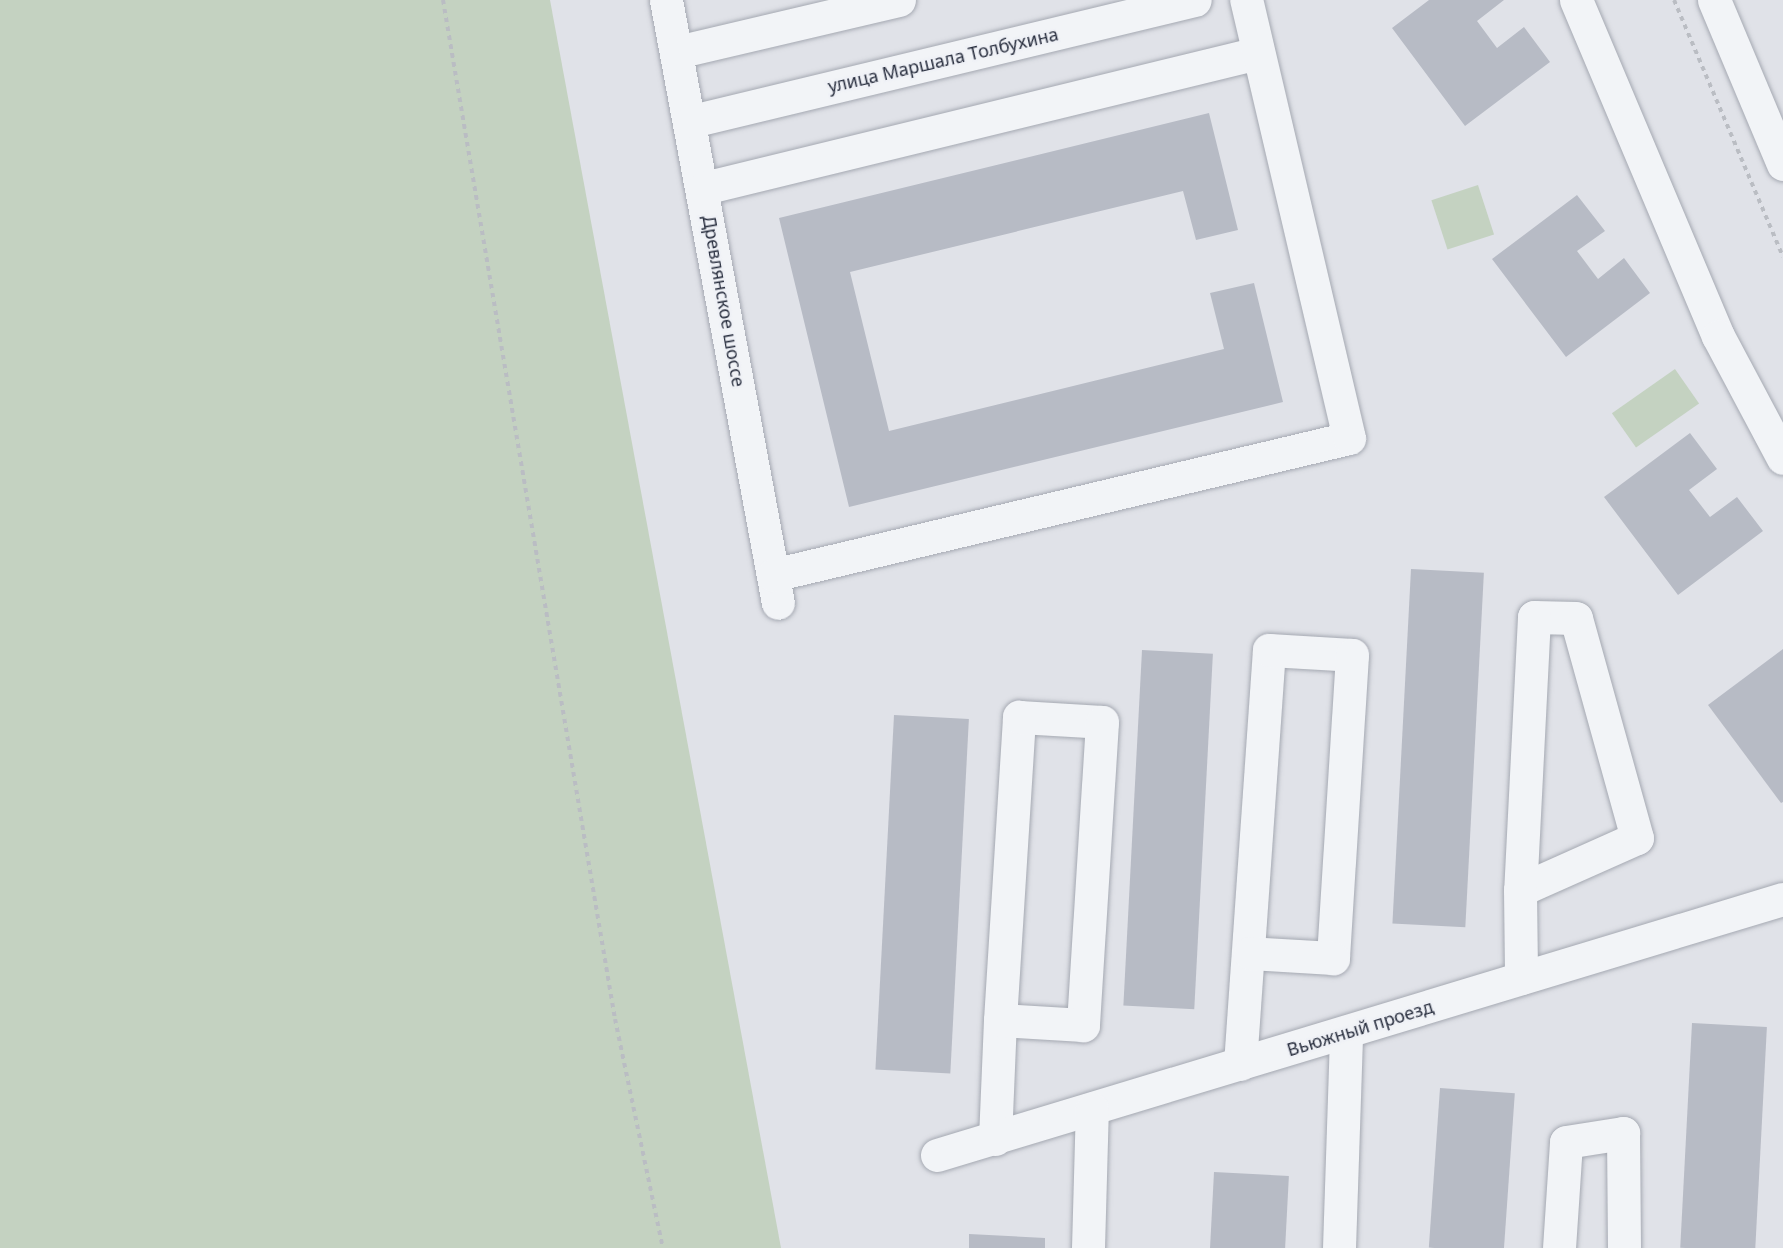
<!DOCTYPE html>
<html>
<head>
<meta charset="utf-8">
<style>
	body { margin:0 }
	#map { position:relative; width:1783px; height:1248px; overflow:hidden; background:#e0e2e8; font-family:"Noto Sans",sans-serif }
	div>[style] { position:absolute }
	.green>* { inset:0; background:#c4d2c1; transform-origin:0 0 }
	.building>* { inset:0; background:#b7bbc5; transform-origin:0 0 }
	.path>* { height:4px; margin-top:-2px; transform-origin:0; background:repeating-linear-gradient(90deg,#babdc3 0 4.5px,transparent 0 9px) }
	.roads { filter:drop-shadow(0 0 2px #a5a9b2) drop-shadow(0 0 2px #a5a9b2) }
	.minor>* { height:33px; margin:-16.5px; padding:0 16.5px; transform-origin:16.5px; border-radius:16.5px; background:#f2f4f7 }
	span { translate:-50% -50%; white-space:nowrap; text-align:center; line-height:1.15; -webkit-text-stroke:4.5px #eff1f6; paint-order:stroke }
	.street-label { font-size:18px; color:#292f3f }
</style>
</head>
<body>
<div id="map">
	<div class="green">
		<div style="clip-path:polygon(0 0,550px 0,781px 1248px,0 1248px)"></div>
		<div style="left:1478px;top:185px;width:52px;height:49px;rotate:72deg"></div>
		<div style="left:1675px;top:369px;width:42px;height:77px;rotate:55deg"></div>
	</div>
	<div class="building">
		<div style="clip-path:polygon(1429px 0,1504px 0,1477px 21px,1497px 48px,1524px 27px,1550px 62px,1465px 126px,1392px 28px)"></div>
		<div style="clip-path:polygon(1209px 113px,1238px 230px,1196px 240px,1183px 191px,850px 272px,889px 431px,1224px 349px,1210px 293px,1254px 283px,1283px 402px,849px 507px,779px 218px)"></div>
		<div style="clip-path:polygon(1577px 195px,1605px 231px,1577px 251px,1598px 279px,1624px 258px,1650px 293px,1566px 357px,1492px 259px)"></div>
		<div style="clip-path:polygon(1690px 433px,1717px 469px,1689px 490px,1710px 517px,1737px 497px,1763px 531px,1678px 595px,1604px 497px)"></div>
		<div style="left:1411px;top:569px;width:73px;height:355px;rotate:3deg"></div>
		<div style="clip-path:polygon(1783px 649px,1783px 802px,1781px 803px,1708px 705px)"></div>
		<div style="left:1142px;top:650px;width:71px;height:356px;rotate:3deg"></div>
		<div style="left:894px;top:715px;width:75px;height:355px;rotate:3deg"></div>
		<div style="left:1692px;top:1023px;width:75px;height:225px;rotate:3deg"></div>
		<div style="left:1440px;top:1088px;width:75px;height:160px;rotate:4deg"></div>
		<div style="left:1214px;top:1172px;width:75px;height:76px;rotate:3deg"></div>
		<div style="clip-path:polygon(969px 1234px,1045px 1238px,1045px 1248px,969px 1248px)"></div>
	</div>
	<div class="path">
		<div style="left:443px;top:0;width:1033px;rotate:80.42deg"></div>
		<div style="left:615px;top:1019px;width:234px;rotate:78.2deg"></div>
		<div style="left:1674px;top:0;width:279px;rotate:67deg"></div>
	</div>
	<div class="roads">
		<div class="minor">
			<div style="left:666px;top:0;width:613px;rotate:79.48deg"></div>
			<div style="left:1576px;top:0;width:365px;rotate:67.1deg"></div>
			<div style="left:1718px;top:336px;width:138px;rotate:62deg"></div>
			<div style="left:1714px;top:0;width:178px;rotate:67.2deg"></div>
			<div style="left:677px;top:52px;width:228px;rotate:-13.2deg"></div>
			<div style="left:692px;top:121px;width:517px;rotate:-13.53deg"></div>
			<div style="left:704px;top:188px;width:570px;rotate:-13.7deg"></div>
			<div style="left:773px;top:575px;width:592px;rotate:-13.38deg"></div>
			<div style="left:1349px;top:438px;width:450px;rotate:-103.2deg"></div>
			<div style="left:1520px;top:890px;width:128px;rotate:-24deg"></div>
			<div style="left:1637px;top:838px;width:228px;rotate:-105.5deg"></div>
			<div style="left:1576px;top:618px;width:42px;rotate:-178.6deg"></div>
			<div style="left:1534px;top:617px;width:273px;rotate:92.9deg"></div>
			<div style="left:1520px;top:890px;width:88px;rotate:89.3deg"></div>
			<div style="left:1240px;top:1064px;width:415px;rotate:-86deg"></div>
			<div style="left:1269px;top:650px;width:83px;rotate:3.4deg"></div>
			<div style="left:1352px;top:655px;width:304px;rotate:93.6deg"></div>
			<div style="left:1333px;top:958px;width:83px;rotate:-176.6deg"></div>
			<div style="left:995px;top:1139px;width:119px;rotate:-87.6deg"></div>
			<div style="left:1000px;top:1020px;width:304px;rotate:-86.4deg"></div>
			<div style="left:1019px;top:717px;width:83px;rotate:3.4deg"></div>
			<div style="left:1102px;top:722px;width:304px;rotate:93.6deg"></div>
			<div style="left:1083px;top:1025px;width:83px;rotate:-176.6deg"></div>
			<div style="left:937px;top:1155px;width:884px;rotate:-16.84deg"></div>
			<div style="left:1088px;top:1248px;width:139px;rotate:-88.4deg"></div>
			<div style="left:1339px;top:1248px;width:216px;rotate:-88.1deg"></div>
			<div style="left:1559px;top:1248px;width:106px;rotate:-86.2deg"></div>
			<div style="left:1566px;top:1142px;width:58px;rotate:-9deg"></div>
			<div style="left:1623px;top:1133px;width:115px;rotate:89.5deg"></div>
		</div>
	</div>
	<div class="street-label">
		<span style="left:943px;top:60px;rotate:-13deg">улица Маршала Толбухина</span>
		<span style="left:724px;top:301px;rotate:80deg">Древлянское шоссе</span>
		<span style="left:1360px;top:1028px;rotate:-17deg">Вьюжный проезд</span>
	</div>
</div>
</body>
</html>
